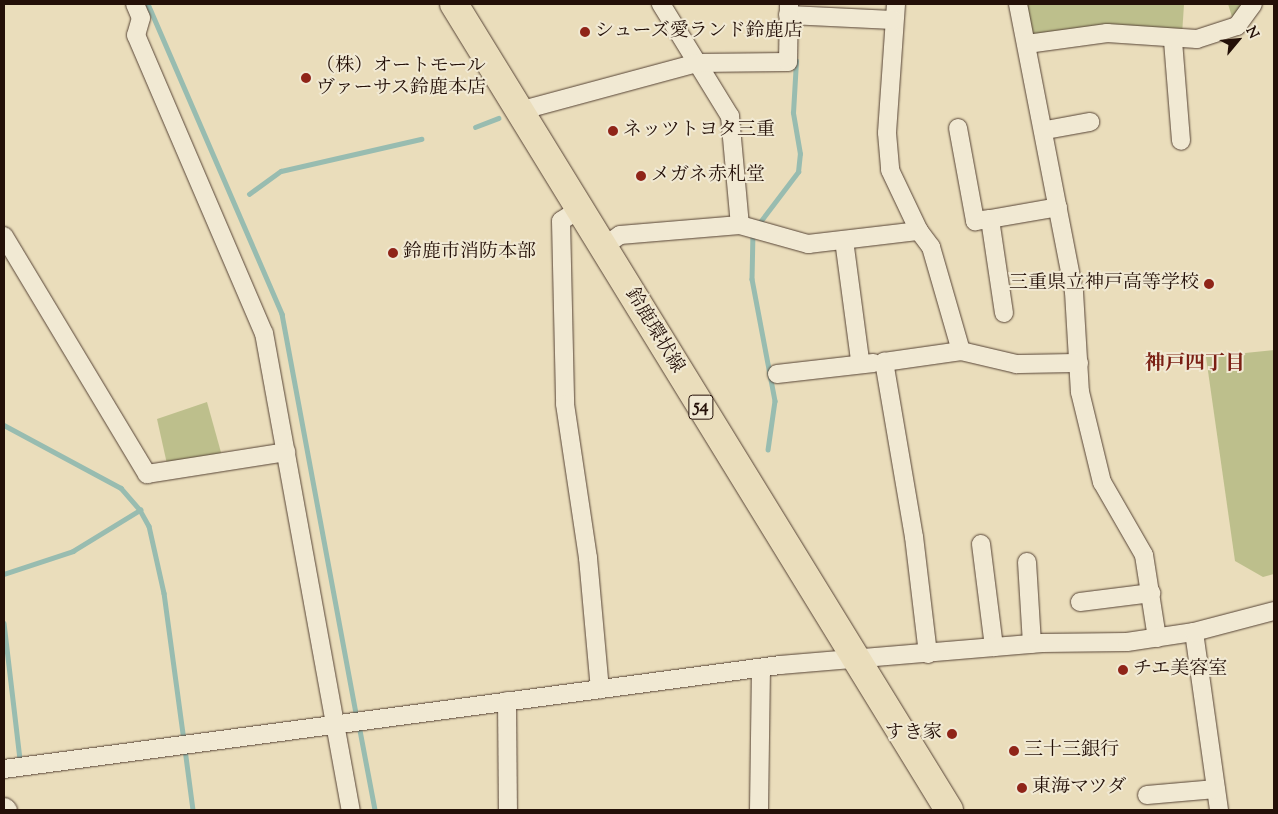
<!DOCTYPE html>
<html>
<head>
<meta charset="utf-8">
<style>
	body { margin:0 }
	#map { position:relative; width:1278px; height:814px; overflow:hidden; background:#eaddbb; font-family:"Sorts Mill Goudy","Noto Serif JP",serif }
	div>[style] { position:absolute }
	.green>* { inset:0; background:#bdbf8c }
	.stream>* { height:4.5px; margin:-2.25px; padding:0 2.25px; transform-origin:2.25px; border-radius:2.25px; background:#98bcb0 }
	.roads { filter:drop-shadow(0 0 1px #564335) drop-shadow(0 0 1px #564335) }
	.minor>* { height:18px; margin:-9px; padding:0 9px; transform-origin:9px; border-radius:9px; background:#f1e9d3 }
	.tertiary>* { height:21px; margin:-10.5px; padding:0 10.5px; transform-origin:10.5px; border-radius:10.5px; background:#f1e9d3 }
	.primary>* { height:28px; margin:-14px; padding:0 14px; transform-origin:14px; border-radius:14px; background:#eaddbb }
	.dots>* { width:14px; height:14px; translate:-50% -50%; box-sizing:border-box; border:2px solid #f1e9d3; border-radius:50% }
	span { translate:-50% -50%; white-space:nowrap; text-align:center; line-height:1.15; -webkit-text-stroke:4px #f1e9d3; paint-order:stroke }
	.shield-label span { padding:1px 4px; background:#f1e9d3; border:1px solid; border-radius:4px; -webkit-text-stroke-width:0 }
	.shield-label { font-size:18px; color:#241008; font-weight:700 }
	.poi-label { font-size:19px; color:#241008 }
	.left { translate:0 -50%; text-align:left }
	.right { translate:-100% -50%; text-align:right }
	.street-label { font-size:19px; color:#241008 }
	.neighbourhood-label { font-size:20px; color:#7a1f14; font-weight:700 }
	.frame { position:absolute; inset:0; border:5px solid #241008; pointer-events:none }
	.north { position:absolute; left:1213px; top:15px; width:50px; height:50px; -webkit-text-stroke:4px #f1e9d3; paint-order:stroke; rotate:62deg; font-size:14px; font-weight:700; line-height:20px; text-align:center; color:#241008 }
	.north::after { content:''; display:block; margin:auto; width:18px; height:22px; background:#241008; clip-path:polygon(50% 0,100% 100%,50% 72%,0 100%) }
</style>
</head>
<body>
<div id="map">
	<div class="green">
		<div style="clip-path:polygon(1022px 4px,1184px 4px,1182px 35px,1035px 37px,1028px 34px)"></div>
		<div style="clip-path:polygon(1228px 4px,1246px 4px,1233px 20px)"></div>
		<div style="clip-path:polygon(1274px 350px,1274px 574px,1263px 577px,1235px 561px,1206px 357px)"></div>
		<div style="clip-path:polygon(207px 402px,222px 456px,167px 464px,157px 419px)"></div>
	</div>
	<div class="stream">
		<div style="left:148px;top:4px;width:338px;rotate:66.6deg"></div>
		<div style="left:282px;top:314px;width:411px;rotate:79.5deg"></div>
		<div style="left:475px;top:127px;width:25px;rotate:-21deg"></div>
		<div style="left:249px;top:194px;width:39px;rotate:-36deg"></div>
		<div style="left:281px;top:171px;width:144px;rotate:-12.9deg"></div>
		<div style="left:757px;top:226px;width:68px;rotate:-52.8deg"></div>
		<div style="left:798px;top:172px;width:18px;rotate:-84deg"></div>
		<div style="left:800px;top:154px;width:42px;rotate:-99.7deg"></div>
		<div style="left:793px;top:113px;width:52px;rotate:-86.7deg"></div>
		<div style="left:753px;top:232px;width:47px;rotate:91.2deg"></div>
		<div style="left:752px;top:279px;width:124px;rotate:79.3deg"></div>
		<div style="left:775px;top:401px;width:49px;rotate:98.1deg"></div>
		<div style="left:4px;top:425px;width:133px;rotate:28.3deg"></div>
		<div style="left:121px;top:488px;width:29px;rotate:49deg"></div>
		<div style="left:140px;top:510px;width:18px;rotate:61deg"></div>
		<div style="left:149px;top:526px;width:69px;rotate:77.4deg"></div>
		<div style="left:164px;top:593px;width:149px;rotate:82.3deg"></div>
		<div style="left:4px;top:574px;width:73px;rotate:-18.4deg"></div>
		<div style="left:73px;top:551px;width:79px;rotate:-31.5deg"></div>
		<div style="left:4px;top:623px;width:138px;rotate:83.3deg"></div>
		<div style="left:359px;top:725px;width:86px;rotate:79.3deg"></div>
		<div style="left:185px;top:749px;width:62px;rotate:82.5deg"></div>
	</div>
	<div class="roads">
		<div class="minor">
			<div style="left:135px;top:4px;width:15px;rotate:67deg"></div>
			<div style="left:141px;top:18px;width:18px;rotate:106deg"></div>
			<div style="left:136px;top:35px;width:324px;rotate:66.8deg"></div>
			<div style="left:264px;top:333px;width:485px;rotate:79.7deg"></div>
			<div style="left:661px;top:4px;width:132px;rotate:58.4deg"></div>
			<div style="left:730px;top:116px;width:109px;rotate:84.8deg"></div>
			<div style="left:896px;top:4px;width:129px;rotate:94deg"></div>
			<div style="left:887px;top:133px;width:37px;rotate:85deg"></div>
			<div style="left:890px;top:170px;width:68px;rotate:64.6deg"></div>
			<div style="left:919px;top:231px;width:20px;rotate:53deg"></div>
			<div style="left:931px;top:247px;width:108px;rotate:73.9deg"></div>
			<div style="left:1018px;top:4px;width:293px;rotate:79deg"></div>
			<div style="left:1074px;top:292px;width:100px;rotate:86.6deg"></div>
			<div style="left:1080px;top:392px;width:93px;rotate:76.3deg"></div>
			<div style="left:1102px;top:482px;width:84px;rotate:60.1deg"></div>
			<div style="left:1144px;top:555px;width:84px;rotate:81.1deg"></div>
			<div style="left:788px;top:15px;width:106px;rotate:2.7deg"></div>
			<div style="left:1173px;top:41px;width:100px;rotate:85.4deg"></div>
			<div style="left:1027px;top:44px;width:81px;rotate:-7.8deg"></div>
			<div style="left:1107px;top:33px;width:90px;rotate:3.8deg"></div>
			<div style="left:1197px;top:39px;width:42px;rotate:-18deg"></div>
			<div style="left:1237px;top:26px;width:27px;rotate:-54deg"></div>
			<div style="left:519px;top:111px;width:184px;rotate:-15.1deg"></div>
			<div style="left:697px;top:63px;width:91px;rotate:-0.6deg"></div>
			<div style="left:788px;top:62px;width:58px;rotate:-89deg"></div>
			<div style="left:958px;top:128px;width:95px;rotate:79.6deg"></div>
			<div style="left:975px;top:221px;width:15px;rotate:-8deg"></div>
			<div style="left:1046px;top:130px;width:45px;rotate:-10.3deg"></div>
			<div style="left:580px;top:209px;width:22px;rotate:148deg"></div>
			<div style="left:561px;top:221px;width:183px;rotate:88.7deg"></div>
			<div style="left:565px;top:404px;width:156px;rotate:81.5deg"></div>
			<div style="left:588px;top:558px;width:132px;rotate:84.8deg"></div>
			<div style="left:4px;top:236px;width:278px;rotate:59deg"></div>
			<div style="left:147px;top:474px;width:141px;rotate:-9deg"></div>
			<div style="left:844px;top:240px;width:121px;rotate:82.4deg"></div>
			<div style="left:603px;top:247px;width:21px;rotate:-35deg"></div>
			<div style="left:620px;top:235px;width:120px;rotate:-4.8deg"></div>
			<div style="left:740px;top:225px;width:71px;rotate:15.6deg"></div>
			<div style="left:808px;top:244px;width:112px;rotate:-6.7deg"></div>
			<div style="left:1004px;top:313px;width:95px;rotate:-98.5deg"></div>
			<div style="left:990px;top:219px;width:69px;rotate:-10deg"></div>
			<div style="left:777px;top:374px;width:97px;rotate:-6.5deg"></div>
			<div style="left:981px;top:544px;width:104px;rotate:82.8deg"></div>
			<div style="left:1027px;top:562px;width:82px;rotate:86.5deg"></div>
			<div style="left:1080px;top:602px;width:72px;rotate:-7.2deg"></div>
			<div style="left:1194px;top:632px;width:180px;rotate:82deg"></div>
			<div style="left:928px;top:654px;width:118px;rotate:-96.8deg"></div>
			<div style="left:914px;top:537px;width:178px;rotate:-99.7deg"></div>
			<div style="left:884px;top:362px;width:78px;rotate:-8.1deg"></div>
			<div style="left:961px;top:351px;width:57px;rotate:13.3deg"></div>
			<div style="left:1016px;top:364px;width:63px;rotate:-0.9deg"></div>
			<div style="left:507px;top:701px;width:109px;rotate:89.5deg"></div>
			<div style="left:4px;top:769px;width:783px;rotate:-7.63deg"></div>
			<div style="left:780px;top:665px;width:263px;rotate:-4.8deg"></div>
			<div style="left:1042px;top:643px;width:85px;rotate:-0.7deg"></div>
			<div style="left:1127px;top:642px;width:68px;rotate:-8.5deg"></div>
			<div style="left:1194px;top:632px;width:83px;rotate:-14.7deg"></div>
			<div style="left:1147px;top:795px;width:69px;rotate:-5deg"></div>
			<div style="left:759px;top:810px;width:141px;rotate:-89.2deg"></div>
		</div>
		<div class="tertiary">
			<div style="left:4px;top:808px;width:3px;rotate:45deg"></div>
		</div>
		<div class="primary">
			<div style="left:454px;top:4px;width:946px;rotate:58.44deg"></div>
		</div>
	</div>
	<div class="dots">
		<div style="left:585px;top:32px;background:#8f2418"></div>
		<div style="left:306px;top:78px;background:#8f2418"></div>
		<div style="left:613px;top:131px;background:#8f2418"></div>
		<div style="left:641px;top:176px;background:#8f2418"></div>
		<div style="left:393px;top:253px;background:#8f2418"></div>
		<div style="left:1209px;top:284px;background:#8f2418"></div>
		<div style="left:1123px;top:670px;background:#8f2418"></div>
		<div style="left:952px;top:734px;background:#8f2418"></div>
		<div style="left:1014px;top:751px;background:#8f2418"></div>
		<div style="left:1022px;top:788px;background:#8f2418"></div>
	</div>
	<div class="shield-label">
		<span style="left:701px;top:407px">54</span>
	</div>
	<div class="poi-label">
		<span class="left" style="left:595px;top:32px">シューズ愛ランド鈴鹿店</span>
		<span class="left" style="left:316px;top:78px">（株）オートモール<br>ヴァーサス鈴鹿本店</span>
		<span class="left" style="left:623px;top:131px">ネッツトヨタ三重</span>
		<span class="left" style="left:651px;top:176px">メガネ赤札堂</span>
		<span class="left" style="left:403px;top:253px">鈴鹿市消防本部</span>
		<span class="right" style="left:1199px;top:284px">三重県立神戸高等学校</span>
		<span class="left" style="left:1133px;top:670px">チエ美容室</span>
		<span class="right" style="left:942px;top:734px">すき家</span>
		<span class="left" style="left:1024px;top:751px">三十三銀行</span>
		<span class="left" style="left:1032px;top:788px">東海マツダ</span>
	</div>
	<div class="street-label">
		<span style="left:654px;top:331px;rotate:59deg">鈴鹿環状線</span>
	</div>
	<div class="neighbourhood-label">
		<span style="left:1195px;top:364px">神戸四丁目</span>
	</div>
	<div class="frame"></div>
	<div class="north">N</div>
</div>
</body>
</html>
